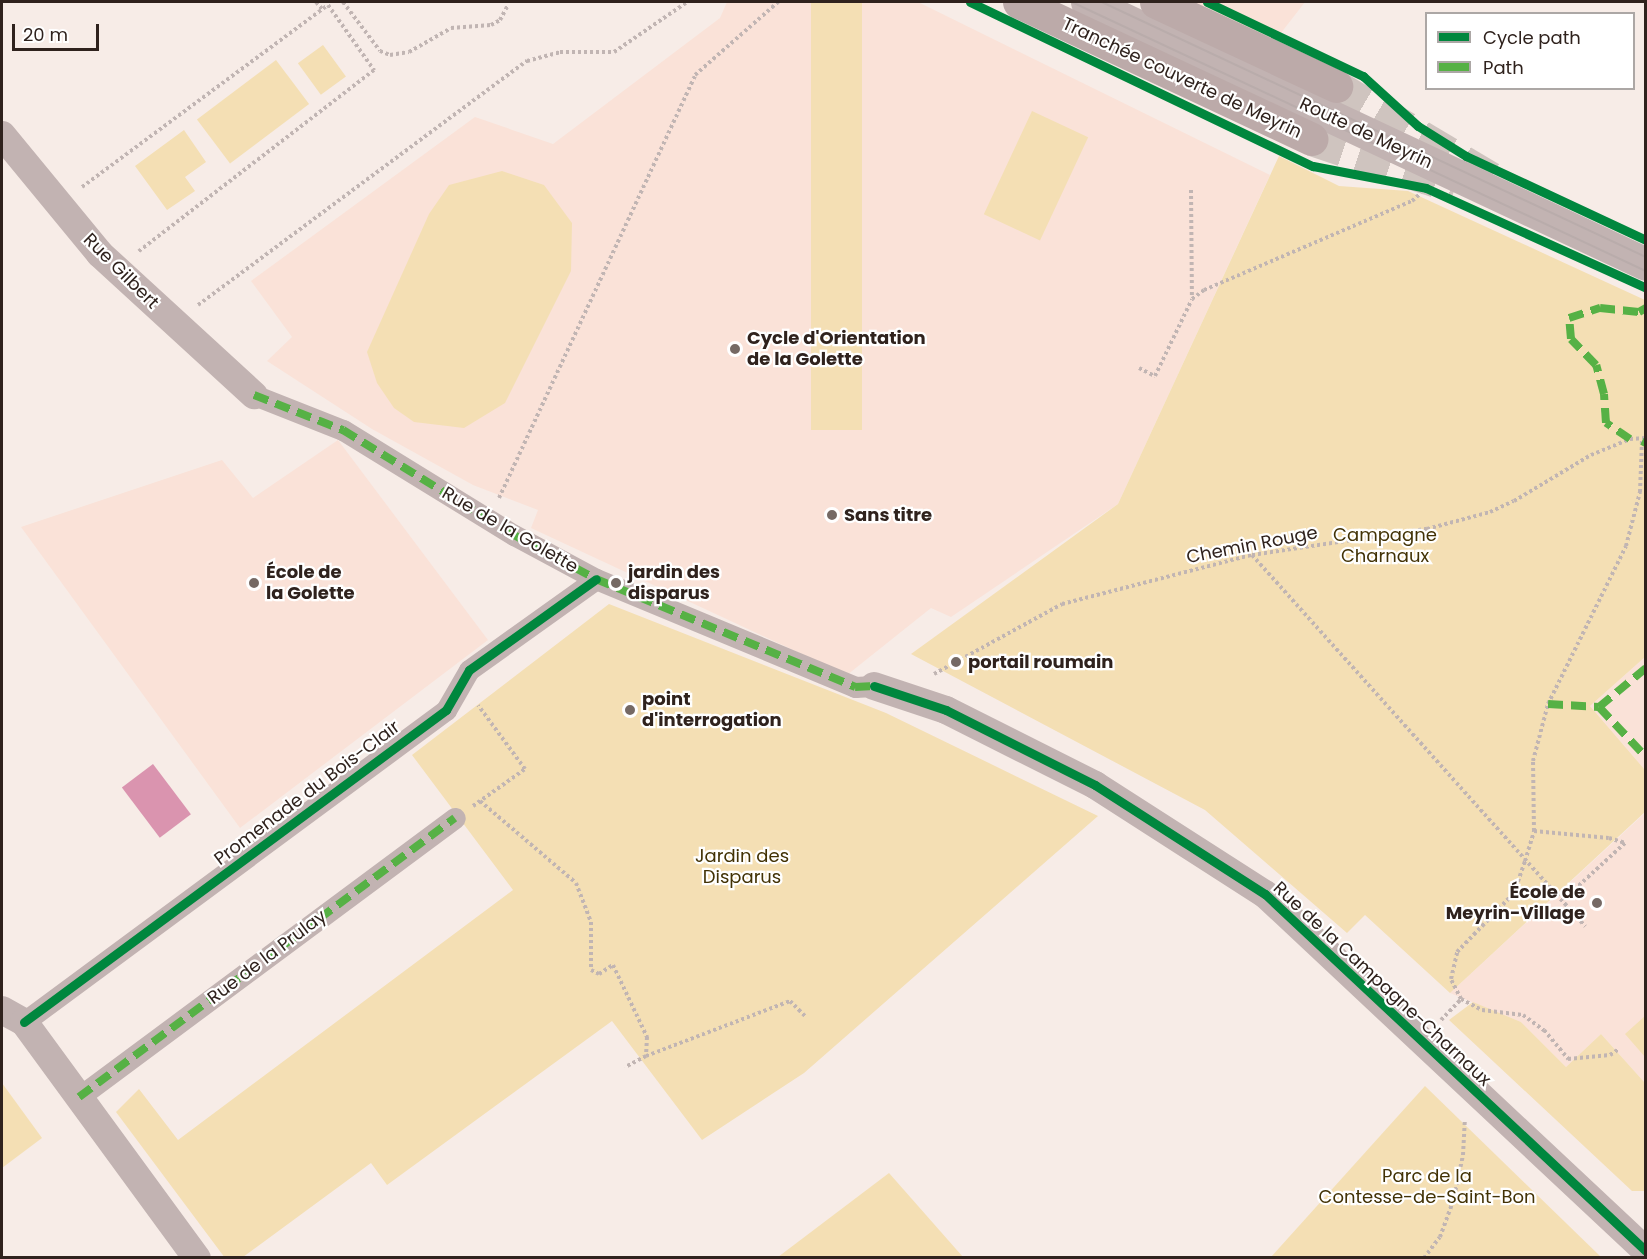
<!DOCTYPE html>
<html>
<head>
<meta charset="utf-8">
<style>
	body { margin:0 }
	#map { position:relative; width:1647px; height:1259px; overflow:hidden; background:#f7ece7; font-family:Poppins,sans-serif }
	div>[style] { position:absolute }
	.built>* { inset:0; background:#fae2d8 }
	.green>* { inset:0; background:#f4dfb4; transform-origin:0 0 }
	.water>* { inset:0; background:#da94af; transform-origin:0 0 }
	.primary-tunnel>* { height:33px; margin-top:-16.5px; transform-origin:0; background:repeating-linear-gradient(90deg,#cfc4bf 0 33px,transparent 0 49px) }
	.path>* { height:4px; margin-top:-2px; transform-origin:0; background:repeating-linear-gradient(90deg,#c1b5b3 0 3px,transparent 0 6px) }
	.pedestrian>* { height:21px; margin:-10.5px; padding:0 10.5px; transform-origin:10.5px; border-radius:10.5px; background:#c2b3b2 }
	.minor>* { height:28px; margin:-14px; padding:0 14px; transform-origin:14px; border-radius:14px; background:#c2b3b2 }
	.tertiary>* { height:33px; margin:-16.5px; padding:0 16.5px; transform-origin:16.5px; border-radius:16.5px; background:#c2b3b2 }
	.primary>* { height:33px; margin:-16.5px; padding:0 16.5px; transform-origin:16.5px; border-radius:16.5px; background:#bcaaa9 }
	.tram>* { height:1.5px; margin:-0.75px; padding:0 0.75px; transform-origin:0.75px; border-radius:0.75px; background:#b9acab }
	.quiet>* { height:8px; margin-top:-4px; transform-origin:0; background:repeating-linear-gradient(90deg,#56b145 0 15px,transparent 0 23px) }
	.cycleway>* { height:9px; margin:-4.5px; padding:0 4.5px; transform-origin:4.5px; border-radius:4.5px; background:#00873e }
	.dots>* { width:16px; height:16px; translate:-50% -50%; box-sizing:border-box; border:3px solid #fff; border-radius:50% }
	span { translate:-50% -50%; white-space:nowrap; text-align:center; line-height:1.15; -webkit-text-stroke:4.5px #fff; paint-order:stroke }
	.street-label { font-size:18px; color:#2f221d }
	.poi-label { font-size:18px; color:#2f221d; font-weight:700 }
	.left { translate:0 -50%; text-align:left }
	.right { translate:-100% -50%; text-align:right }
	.park-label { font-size:18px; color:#423205 }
	.frame { position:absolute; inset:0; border:3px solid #2f221d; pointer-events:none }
	.legend { position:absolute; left:1425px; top:12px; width:210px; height:78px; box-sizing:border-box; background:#fff; border:2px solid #aca7a5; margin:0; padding:8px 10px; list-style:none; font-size:18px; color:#2f221d }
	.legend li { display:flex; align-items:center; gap:12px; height:30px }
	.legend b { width:30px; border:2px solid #aca7a5 }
	.scale { position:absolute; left:12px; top:24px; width:87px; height:27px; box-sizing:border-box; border:3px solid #2f221d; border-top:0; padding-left:8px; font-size:18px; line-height:21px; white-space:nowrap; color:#2f221d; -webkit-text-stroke:4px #fff; paint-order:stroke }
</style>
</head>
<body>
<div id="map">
	<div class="built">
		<div style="clip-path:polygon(727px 2px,918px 2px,1270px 175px,1118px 504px,951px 617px,931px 608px,847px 675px,531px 528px,538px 510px,473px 485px,372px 429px,267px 361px,292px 337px,251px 281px,475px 117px,553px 144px,720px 18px)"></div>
		<div style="clip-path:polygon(1187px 2px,1305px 2px,1274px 42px)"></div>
		<div style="clip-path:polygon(338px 440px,488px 640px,240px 828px,21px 527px,222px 460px,253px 498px)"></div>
		<div style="clip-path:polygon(1645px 657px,1645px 770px,1590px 706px)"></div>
		<div style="clip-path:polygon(1645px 813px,1645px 1083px,1601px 1034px,1566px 1067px,1521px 1022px,1450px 993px)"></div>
	</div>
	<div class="green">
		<div style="left:811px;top:2px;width:51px;height:428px"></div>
		<div style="left:323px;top:45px;width:39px;height:31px;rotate:54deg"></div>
		<div style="left:276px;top:60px;width:55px;height:99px;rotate:53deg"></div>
		<div style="left:1032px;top:111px;width:62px;height:114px;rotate:25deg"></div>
		<div style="clip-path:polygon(184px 130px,206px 162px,185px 177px,195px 191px,167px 210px,135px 166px)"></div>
		<div style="clip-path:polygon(1279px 156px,1339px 186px,1408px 191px,1645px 300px,1645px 657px,1590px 706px,1645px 770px,1645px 812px,1450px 993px,1365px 915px,1347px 933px,1205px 810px,911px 654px,1118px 504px)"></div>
		<div style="clip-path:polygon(502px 171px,544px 185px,572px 223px,571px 271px,505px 403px,464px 428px,414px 422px,394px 408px,377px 383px,367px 352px,429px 214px,449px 185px)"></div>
		<div style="clip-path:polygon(609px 604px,886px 713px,1098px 816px,804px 1073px,702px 1140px,612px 1021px,387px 1185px,371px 1163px,243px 1257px,225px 1258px,116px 1112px,139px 1089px,178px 1140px,513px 890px,412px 755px)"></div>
		<div style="clip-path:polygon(1473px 1002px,1521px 1022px,1566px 1067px,1601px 1034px,1645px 1083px,1645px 1191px,1632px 1191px,1449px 1020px)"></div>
		<div style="clip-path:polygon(1645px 1016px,1645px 1057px,1625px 1034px)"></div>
		<div style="clip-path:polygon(2px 1083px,42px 1138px,2px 1168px)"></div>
		<div style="clip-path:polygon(1425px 1086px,1601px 1257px,1271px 1257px)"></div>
		<div style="clip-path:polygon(889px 1173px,963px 1257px,778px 1257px)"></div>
	</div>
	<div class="water">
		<div style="left:153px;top:764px;width:63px;height:39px;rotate:53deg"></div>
	</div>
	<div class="primary-tunnel">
		<div style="left:1336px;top:86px;width:180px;rotate:30.7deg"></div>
		<div style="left:1312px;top:139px;width:151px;rotate:18.6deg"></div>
	</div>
	<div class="path">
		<div style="left:316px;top:2px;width:9px;rotate:49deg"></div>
		<div style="left:343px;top:2px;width:61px;rotate:52.9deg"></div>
		<div style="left:380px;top:51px;width:11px;rotate:22deg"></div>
		<div style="left:390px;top:55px;width:19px;rotate:-9deg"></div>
		<div style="left:409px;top:52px;width:48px;rotate:-29.7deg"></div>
		<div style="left:451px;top:28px;width:40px;rotate:-4.3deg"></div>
		<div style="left:491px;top:25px;width:10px;rotate:-29deg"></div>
		<div style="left:500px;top:20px;width:17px;rotate:-62deg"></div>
		<div style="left:82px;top:187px;width:306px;rotate:-36.5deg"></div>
		<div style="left:328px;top:5px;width:80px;rotate:54.7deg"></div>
		<div style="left:374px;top:70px;width:297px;rotate:142.4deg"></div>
		<div style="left:1191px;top:190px;width:108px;rotate:89.5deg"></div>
		<div style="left:198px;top:305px;width:410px;rotate:-36.6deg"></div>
		<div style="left:527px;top:61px;width:34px;rotate:-15deg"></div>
		<div style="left:560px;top:52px;width:54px"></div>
		<div style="left:614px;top:52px;width:88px;rotate:-34.4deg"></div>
		<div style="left:1139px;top:368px;width:18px;rotate:27deg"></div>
		<div style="left:1155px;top:376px;width:85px;rotate:-64.3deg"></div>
		<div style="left:1192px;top:299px;width:15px;rotate:-37deg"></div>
		<div style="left:1204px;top:290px;width:226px;rotate:-23.2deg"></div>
		<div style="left:1412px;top:201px;width:12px;rotate:-42deg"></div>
		<div style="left:499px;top:498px;width:466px;rotate:-65.1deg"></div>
		<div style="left:695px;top:75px;width:111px;rotate:-41.3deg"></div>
		<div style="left:1252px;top:555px;width:499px;rotate:48.1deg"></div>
		<div style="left:934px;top:674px;width:146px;rotate:-28.7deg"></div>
		<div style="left:1062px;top:604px;width:196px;rotate:-14.5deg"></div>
		<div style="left:1252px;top:555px;width:177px;rotate:-8.5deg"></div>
		<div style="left:1427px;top:529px;width:65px;rotate:-15.1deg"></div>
		<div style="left:1490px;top:512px;width:26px;rotate:-25deg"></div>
		<div style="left:1514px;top:501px;width:90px;rotate:-30.9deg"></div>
		<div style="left:1591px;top:455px;width:42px;rotate:-22.3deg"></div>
		<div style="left:1630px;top:439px;width:16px;rotate:-4deg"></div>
		<div style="left:480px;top:801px;width:126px;rotate:40.5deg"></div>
		<div style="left:576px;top:883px;width:42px;rotate:69deg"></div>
		<div style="left:591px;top:922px;width:48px;rotate:90deg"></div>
		<div style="left:591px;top:970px;width:9px;rotate:27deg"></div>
		<div style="left:599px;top:974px;width:17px;rotate:-33deg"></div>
		<div style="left:613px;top:965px;width:80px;rotate:64.7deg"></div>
		<div style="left:647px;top:1037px;width:19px;rotate:93deg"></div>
		<div style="left:646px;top:1056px;width:24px;rotate:152deg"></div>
		<div style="left:473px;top:806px;width:64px;rotate:-35.4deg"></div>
		<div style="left:525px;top:769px;width:79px;rotate:-126.3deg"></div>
		<div style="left:1534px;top:831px;width:75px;rotate:5.3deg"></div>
		<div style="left:1609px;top:838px;width:17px;rotate:17deg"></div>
		<div style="left:1625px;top:843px;width:84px;rotate:137.4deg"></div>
		<div style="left:1461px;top:999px;width:24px;rotate:28deg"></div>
		<div style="left:1482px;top:1010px;width:41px;rotate:7deg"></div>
		<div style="left:1523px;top:1015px;width:26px;rotate:36deg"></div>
		<div style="left:1544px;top:1030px;width:38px;rotate:50deg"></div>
		<div style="left:1568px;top:1059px;width:42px;rotate:-5.4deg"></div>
		<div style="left:1610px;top:1055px;width:11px;rotate:-34deg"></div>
		<div style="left:1441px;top:1020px;width:29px;rotate:-46deg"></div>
		<div style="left:1461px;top:999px;width:22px;rotate:-117deg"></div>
		<div style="left:1451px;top:979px;width:28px;rotate:-77deg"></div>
		<div style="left:1457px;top:952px;width:82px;rotate:-46deg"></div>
		<div style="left:1514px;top:893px;width:34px;rotate:-71deg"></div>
		<div style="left:1525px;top:861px;width:31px;rotate:-73deg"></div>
		<div style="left:1534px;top:831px;width:70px;rotate:-90.8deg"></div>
		<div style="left:1533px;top:761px;width:59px;rotate:-75.3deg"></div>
		<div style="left:1548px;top:704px;width:176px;rotate:-63.7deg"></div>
		<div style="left:1626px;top:546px;width:56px;rotate:-75.5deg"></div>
		<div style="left:1640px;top:492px;width:51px;rotate:-87.8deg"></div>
		<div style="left:646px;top:1056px;width:154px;rotate:-20.9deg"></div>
		<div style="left:790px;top:1001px;width:21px;rotate:45deg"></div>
		<div style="left:1424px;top:1258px;width:26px;rotate:-53deg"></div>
		<div style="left:1440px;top:1237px;width:37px;rotate:-70deg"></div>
		<div style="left:1453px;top:1202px;width:48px;rotate:-78deg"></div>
		<div style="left:1463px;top:1155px;width:35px;rotate:-87deg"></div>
	</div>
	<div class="pedestrian">
		<div style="left:254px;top:395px;width:96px;rotate:21.5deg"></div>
		<div style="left:343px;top:430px;width:201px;rotate:31.6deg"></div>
		<div style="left:514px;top:535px;width:93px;rotate:28.2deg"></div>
		<div style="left:596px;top:579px;width:281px;rotate:22.6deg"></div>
		<div style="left:855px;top:687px;width:19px;rotate:-3deg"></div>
		<div style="left:24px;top:1022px;width:525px;rotate:-36.48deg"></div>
		<div style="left:446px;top:710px;width:46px;rotate:-60.1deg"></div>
		<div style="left:469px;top:670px;width:156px;rotate:-35.6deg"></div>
		<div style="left:79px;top:1097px;width:468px;rotate:-36.6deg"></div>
	</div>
	<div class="minor">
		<div style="left:2px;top:135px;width:154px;rotate:50.5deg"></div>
		<div style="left:100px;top:254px;width:209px;rotate:42.5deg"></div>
		<div style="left:874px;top:686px;width:76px;rotate:18.4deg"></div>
		<div style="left:946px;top:710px;width:167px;rotate:26.7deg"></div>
		<div style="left:1095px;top:785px;width:202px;rotate:32.7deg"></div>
		<div style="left:1265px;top:894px;width:522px;rotate:43.14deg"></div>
		<div style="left:2px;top:1010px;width:25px;rotate:29deg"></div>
		<div style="left:24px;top:1022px;width:293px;rotate:53.8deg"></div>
	</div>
	<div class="tertiary">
		<div style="left:1087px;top:2px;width:617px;rotate:25.11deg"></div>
	</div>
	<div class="primary">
		<div style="left:1019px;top:2px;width:323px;rotate:25.1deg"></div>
		<div style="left:1156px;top:2px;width:199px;rotate:25deg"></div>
	</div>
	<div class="tram">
		<div style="left:1072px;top:2px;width:634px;rotate:25.11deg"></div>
		<div style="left:1102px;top:2px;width:601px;rotate:25.11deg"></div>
	</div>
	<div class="quiet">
		<div style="left:254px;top:395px;width:96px;rotate:21.5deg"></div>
		<div style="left:343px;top:430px;width:201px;rotate:31.6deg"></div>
		<div style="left:514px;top:535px;width:93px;rotate:28.2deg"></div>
		<div style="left:596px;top:579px;width:281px;rotate:22.6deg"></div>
		<div style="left:855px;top:687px;width:19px;rotate:-3deg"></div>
		<div style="left:1630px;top:439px;width:29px;rotate:-146deg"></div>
		<div style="left:1606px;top:423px;width:29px;rotate:-94deg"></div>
		<div style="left:1604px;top:394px;width:30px;rotate:-105deg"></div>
		<div style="left:1596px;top:365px;width:36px;rotate:-134deg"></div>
		<div style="left:1571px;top:339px;width:21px;rotate:-95deg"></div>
		<div style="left:1569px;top:318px;width:33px;rotate:-18deg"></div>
		<div style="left:1600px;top:308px;width:39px;rotate:6deg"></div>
		<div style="left:1639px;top:312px;width:8px;rotate:-30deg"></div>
		<div style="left:1642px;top:441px;width:4px;rotate:27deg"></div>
		<div style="left:1548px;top:704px;width:51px;rotate:3.4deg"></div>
		<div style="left:1599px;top:707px;width:61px;rotate:-39.7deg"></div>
		<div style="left:1599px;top:707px;width:69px;rotate:46.8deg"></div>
		<div style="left:79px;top:1097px;width:468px;rotate:-36.6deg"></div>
	</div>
	<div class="cycleway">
		<div style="left:970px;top:2px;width:380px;rotate:25.6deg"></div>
		<div style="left:1313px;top:166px;width:115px;rotate:11deg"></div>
		<div style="left:1426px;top:188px;width:242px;rotate:24.4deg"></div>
		<div style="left:1207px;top:2px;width:173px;rotate:25.4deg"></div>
		<div style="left:1363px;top:76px;width:74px;rotate:42.3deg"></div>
		<div style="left:1418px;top:126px;width:57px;rotate:32deg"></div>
		<div style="left:1466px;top:156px;width:199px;rotate:25deg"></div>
		<div style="left:874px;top:686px;width:76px;rotate:18.4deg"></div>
		<div style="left:946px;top:710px;width:167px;rotate:26.7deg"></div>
		<div style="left:1095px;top:785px;width:202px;rotate:32.7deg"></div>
		<div style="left:1265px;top:894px;width:522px;rotate:43.14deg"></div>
		<div style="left:24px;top:1022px;width:525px;rotate:-36.48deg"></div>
		<div style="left:446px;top:710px;width:46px;rotate:-60.1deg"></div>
		<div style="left:469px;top:670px;width:156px;rotate:-35.6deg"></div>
	</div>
	<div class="dots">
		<div style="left:735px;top:349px;background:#756964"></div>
		<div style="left:832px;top:515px;background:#756964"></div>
		<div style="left:254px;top:583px;background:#756964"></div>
		<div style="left:616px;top:583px;background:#756964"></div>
		<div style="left:956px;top:662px;background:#756964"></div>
		<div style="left:630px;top:710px;background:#756964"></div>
		<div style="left:1597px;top:903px;background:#756964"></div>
	</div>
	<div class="street-label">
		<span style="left:1182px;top:78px;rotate:25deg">Tranchée couverte de Meyrin</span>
		<span style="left:1366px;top:133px;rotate:25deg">Route de Meyrin</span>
		<span style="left:121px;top:271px;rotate:45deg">Rue Gilbert</span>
		<span style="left:510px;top:530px;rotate:30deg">Rue de la Golette</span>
		<span style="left:1252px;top:545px;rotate:-11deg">Chemin Rouge</span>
		<span style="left:307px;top:793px;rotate:-37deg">Promenade du Bois-Clair</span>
		<span style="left:267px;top:957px;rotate:-37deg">Rue de la Prulay</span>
		<span style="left:1382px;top:984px;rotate:43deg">Rue de la Campagne-Charnaux</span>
	</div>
	<div class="poi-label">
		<span class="left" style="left:747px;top:349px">Cycle d'Orientation<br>de la Golette</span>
		<span class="left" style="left:844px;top:515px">Sans titre</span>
		<span class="left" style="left:266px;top:583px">École de<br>la Golette</span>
		<span class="left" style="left:628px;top:583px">jardin des<br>disparus</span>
		<span class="left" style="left:968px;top:662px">portail roumain</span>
		<span class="left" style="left:642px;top:710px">point<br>d'interrogation</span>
		<span class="right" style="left:1585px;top:903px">École de<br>Meyrin-Village</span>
	</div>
	<div class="park-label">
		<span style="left:1385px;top:546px">Campagne<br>Charnaux</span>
		<span style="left:742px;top:867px">Jardin des<br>Disparus</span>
		<span style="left:1427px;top:1187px">Parc de la<br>Contesse-de-Saint-Bon</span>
	</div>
	<div class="frame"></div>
	<ul class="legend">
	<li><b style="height:8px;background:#00873e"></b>Cycle path</li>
	<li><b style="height:8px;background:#56b145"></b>Path</li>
	</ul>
	<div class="scale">20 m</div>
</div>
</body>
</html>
